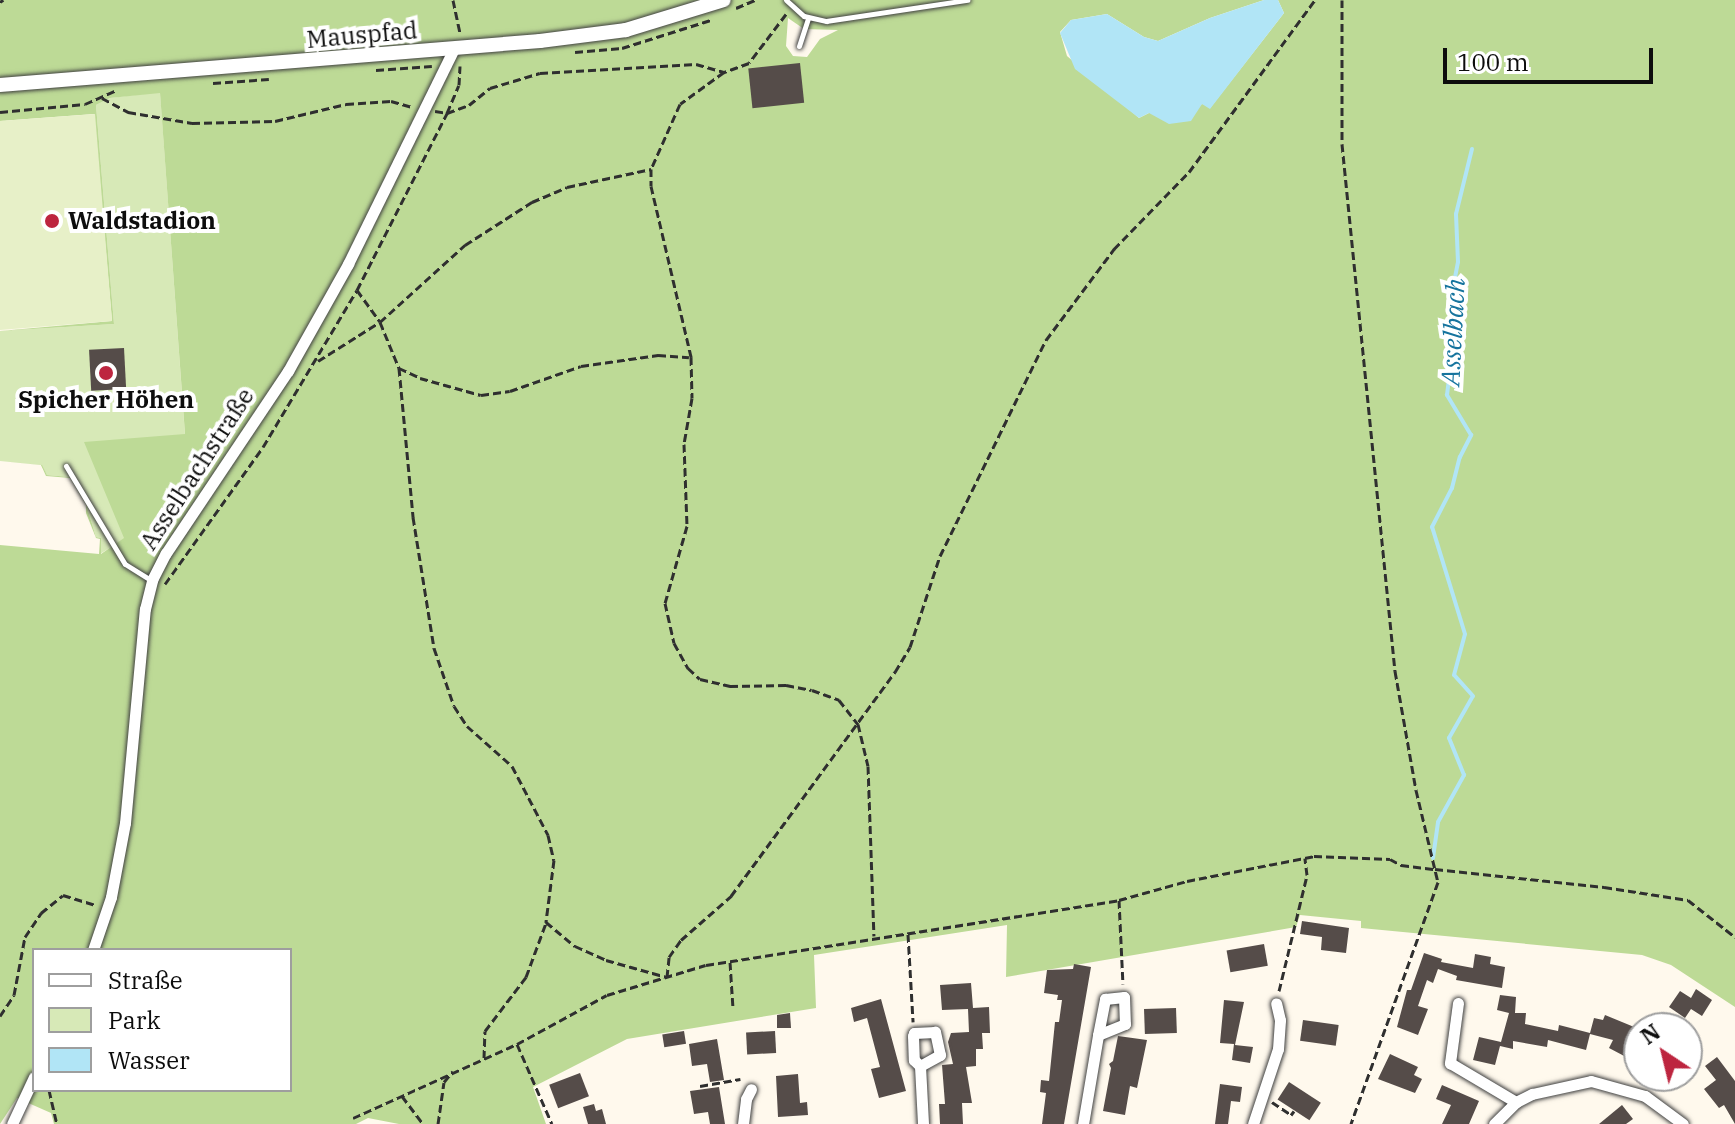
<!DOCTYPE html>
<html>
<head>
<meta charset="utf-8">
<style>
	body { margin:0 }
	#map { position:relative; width:1735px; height:1124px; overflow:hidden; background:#fff9ed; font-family:"IBM Plex Serif",serif }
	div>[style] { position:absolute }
	.green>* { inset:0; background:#d7e9b7 }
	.forest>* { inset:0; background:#bdda96 }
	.pitch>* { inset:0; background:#e7f0c8 }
	.water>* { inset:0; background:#b1e5f6 }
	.stream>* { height:4px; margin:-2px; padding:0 2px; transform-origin:2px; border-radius:2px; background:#b1e5f6 }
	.building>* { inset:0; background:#554c49; transform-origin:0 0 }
	.path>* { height:3px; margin-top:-1.5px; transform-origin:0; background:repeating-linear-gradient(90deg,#2f2f2f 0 8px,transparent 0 12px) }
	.roads { filter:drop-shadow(0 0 2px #404040) drop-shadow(0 0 2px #404040) }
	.service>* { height:5px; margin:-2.5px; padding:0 2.5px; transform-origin:2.5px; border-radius:2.5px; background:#fff }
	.minor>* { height:11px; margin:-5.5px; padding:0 5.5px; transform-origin:5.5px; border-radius:5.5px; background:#fff }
	.tertiary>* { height:14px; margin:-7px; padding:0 7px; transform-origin:7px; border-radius:7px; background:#fff }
	.dots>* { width:22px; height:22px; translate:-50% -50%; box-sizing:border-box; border:4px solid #fff; border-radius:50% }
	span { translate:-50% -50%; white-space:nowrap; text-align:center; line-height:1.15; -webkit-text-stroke:8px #fff; paint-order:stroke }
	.street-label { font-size:24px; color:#0d0d0d }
	.poi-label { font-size:24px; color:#0d0d0d; font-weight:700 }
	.left { translate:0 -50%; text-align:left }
	.water-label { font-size:26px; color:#16749e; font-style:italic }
	.legend { position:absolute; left:32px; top:948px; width:260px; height:144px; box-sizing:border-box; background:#fff; border:2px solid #9e9e9e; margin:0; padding:10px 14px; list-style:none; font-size:24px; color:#0d0d0d }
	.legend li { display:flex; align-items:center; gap:16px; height:40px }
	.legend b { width:40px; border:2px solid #9e9e9e }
	.north { position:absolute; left:1623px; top:1012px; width:80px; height:80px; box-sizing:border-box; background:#fff; border:2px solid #9e9e9e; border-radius:50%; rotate:325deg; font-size:22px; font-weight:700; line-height:32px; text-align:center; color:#0d0d0d }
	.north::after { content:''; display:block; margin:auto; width:28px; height:36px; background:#bd253f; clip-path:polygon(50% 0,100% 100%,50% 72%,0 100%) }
	.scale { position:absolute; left:1443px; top:48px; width:210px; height:36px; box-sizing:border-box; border:4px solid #0d0d0d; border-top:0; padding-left:10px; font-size:24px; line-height:28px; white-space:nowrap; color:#0d0d0d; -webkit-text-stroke:6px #fff; paint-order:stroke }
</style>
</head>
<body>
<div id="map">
	<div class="green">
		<div style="clip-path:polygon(160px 92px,185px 435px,124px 539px,100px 554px,101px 538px,96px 537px,86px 504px,70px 477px,47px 475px,41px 465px,0 461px,0 331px,114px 324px,96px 105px,110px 98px)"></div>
	</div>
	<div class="forest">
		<div style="clip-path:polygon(evenodd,0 0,1264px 0,1210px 18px,1158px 41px,1144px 37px,1107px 14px,1071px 20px,1060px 32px,1067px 56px,1139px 118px,1149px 113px,1203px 104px,1210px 108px,1284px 13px,1278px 0,1735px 0,1735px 1007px,1671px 965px,1642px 955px,1361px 928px,1361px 921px,1300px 915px,1296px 927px,1006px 977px,1007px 925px,814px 955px,816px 1008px,627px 1039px,533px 1087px,546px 1124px,399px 1124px,368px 1118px,356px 1124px,54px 1124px,51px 1113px,17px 1098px,0 1124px,0 545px,99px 554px,100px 539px,96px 538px,86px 513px,86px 505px,70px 478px,46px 476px,41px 465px,0 461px,42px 465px,47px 475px,70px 477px,86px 504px,96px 537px,101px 538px,101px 554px,124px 538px,84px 442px,185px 434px,160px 93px,110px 98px,96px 105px,114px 324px,0 331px,112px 321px,94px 114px,0 121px,0 0,788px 18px,804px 29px,838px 30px,820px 39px,807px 57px,793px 56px,786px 46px,788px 18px,0 0,34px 950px,290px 950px,290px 1090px,34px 1090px,34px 950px)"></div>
	</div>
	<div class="pitch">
		<div style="clip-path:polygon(95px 114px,112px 321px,0 330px,0 121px)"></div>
	</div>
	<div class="water">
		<div style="clip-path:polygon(1264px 0,1278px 0,1284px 13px,1210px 109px,1202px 104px,1191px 121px,1169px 124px,1149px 113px,1139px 118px,1075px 69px,1060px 33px,1071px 20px,1107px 14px,1144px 37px,1158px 41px,1210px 18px)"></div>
	</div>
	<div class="stream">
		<div style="left:1433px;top:858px;width:36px;rotate:-82deg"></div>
		<div style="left:1438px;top:822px;width:54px;rotate:-61deg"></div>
		<div style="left:1464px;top:775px;width:40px;rotate:-112deg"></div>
		<div style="left:1449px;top:738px;width:48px;rotate:-60.3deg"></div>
		<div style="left:1473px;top:696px;width:28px;rotate:-132deg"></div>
		<div style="left:1454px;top:675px;width:42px;rotate:-75deg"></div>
		<div style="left:1465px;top:634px;width:112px;rotate:-107.1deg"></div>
		<div style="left:1432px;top:527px;width:44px;rotate:-62.9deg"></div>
		<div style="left:1452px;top:488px;width:32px;rotate:-76deg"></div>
		<div style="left:1460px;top:457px;width:25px;rotate:-63deg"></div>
		<div style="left:1471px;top:435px;width:47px;rotate:-121deg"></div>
		<div style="left:1447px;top:395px;width:57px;rotate:-83deg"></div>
		<div style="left:1454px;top:338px;width:35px;rotate:-97deg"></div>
		<div style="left:1450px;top:303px;width:42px;rotate:-79deg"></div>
		<div style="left:1458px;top:262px;width:48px;rotate:-92.4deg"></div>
		<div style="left:1456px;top:214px;width:67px;rotate:-76.2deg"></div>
	</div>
	<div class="building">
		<div style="left:800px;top:63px;width:40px;height:52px;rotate:84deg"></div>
		<div style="left:124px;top:348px;width:41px;height:35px;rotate:87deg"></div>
		<div style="clip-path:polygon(1302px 921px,1349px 928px,1346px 953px,1321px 950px,1322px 937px,1300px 934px)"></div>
		<div style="left:1264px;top:944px;width:22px;height:38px;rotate:80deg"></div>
		<div style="clip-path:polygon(1424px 953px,1442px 959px,1441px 962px,1473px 968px,1475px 954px,1491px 957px,1490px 964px,1505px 967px,1502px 988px,1456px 980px,1457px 976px,1438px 969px,1433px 983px,1427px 980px,1418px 1006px,1428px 1009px,1418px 1035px,1397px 1027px,1407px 990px,1411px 990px)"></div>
		<div style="clip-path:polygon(1074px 964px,1091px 967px,1064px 1124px,1042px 1124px,1046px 1093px,1040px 1092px,1041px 1080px,1049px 1081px,1055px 1022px,1059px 1022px,1062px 1000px,1057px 1000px,1058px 995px,1044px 993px,1047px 970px,1073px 969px)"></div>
		<div style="clip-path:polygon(971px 983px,973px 1008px,989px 1007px,990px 1033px,982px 1033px,983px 1049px,976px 1049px,976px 1066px,966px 1067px,972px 1103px,962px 1103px,963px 1124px,940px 1124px,939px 1104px,945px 1104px,942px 1065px,953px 1064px,948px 1042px,951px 1033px,969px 1032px,968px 1009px,942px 1010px,940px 985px)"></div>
		<div style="clip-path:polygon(1696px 989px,1712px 1000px,1702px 1016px,1691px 1009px,1685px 1018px,1669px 1007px,1680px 991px,1691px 998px)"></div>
		<div style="clip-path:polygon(1500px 995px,1516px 997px,1515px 1013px,1526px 1013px,1525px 1024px,1558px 1031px,1559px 1025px,1590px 1033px,1594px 1018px,1603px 1020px,1605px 1015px,1639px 1029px,1636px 1042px,1628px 1058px,1609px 1048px,1613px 1040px,1590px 1034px,1586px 1050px,1548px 1040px,1547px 1047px,1513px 1041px,1513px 1049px,1500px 1046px,1495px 1065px,1473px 1060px,1479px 1037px,1501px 1042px,1509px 1013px,1497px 1010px)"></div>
		<div style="clip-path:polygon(881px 999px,906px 1091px,879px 1098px,871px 1069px,880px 1067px,867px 1018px,854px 1022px,851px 1008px)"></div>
		<div style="clip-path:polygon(1224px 1000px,1244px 1002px,1235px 1045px,1253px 1047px,1250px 1063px,1232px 1060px,1234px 1044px,1220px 1043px)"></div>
		<div style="left:1176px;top:1008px;width:25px;height:32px;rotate:88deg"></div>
		<div style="clip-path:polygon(790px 1013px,791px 1028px,777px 1028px,777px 1015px)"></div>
		<div style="left:1303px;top:1020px;width:36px;height:21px;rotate:8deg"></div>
		<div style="left:684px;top:1031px;width:13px;height:22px;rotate:81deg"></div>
		<div style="left:775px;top:1031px;width:22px;height:29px;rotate:87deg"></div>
		<div style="clip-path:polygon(1118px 1036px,1147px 1040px,1137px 1088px,1130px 1086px,1125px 1115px,1103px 1111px,1111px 1068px,1109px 1064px,1113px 1061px)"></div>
		<div style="clip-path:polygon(717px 1039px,724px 1080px,710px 1082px,707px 1064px,692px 1066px,689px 1044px)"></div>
		<div style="clip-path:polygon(1390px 1054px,1418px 1067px,1414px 1075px,1422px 1079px,1415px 1093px,1378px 1079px)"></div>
		<div style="clip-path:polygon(1717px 1057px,1735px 1081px,1735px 1124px,1724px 1105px,1719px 1108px,1704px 1089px,1716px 1080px,1705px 1066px)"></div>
		<div style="left:580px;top:1073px;width:25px;height:33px;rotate:69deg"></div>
		<div style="clip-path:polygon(798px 1074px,800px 1103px,807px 1102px,808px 1115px,778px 1117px,776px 1076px)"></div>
		<div style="left:1289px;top:1082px;width:38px;height:21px;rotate:33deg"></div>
		<div style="clip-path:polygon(1220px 1084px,1242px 1087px,1240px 1102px,1231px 1101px,1228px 1124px,1215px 1124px)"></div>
		<div style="clip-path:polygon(1442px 1085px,1479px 1101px,1469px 1124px,1442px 1124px,1451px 1105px,1436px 1099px)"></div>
		<div style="clip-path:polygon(719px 1087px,725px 1124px,710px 1124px,708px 1112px,694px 1114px,690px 1091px)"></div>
		<div style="clip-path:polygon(594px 1104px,596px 1111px,602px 1109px,606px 1124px,588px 1124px,583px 1107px)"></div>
		<div style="clip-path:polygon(1622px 1105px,1633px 1119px,1626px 1124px,1599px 1124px)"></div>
	</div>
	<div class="path">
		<div style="left:453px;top:0;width:34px;rotate:78deg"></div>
		<div style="left:1342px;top:0;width:144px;rotate:90deg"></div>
		<div style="left:1342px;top:144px;width:530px;rotate:84.26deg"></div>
		<div style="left:1395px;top:671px;width:121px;rotate:80deg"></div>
		<div style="left:1416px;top:790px;width:95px;rotate:76.6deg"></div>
		<div style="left:1438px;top:882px;width:257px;rotate:109.8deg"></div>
		<div style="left:0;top:2px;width:4px;rotate:-34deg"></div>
		<div style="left:736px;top:8px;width:21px;rotate:-23deg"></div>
		<div style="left:786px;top:14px;width:61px;rotate:127.1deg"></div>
		<div style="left:749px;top:63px;width:27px;rotate:160deg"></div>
		<div style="left:724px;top:72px;width:54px;rotate:144deg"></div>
		<div style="left:680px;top:104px;width:71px;rotate:114deg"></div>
		<div style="left:651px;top:169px;width:17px;rotate:90deg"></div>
		<div style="left:651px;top:186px;width:176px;rotate:76.8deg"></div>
		<div style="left:691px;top:357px;width:41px;rotate:88.6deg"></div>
		<div style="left:692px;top:398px;width:47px;rotate:99.9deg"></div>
		<div style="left:684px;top:444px;width:82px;rotate:87.9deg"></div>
		<div style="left:687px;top:526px;width:80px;rotate:105.9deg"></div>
		<div style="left:665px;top:603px;width:41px;rotate:77.3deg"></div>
		<div style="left:674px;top:643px;width:29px;rotate:61deg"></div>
		<div style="left:688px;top:668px;width:16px;rotate:43deg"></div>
		<div style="left:700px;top:679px;width:31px;rotate:13deg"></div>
		<div style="left:730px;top:686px;width:56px;rotate:-1deg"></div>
		<div style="left:786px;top:685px;width:26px;rotate:11deg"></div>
		<div style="left:812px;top:690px;width:29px;rotate:20deg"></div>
		<div style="left:839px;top:700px;width:31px;rotate:52deg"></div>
		<div style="left:858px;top:724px;width:43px;rotate:76.6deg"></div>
		<div style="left:868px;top:766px;width:170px;rotate:88deg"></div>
		<div style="left:575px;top:52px;width:47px;rotate:-4.9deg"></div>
		<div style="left:622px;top:48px;width:93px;rotate:-17.5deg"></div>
		<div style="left:376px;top:70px;width:56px;rotate:-4.1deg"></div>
		<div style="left:213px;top:83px;width:56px;rotate:-4.1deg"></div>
		<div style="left:102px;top:98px;width:30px;rotate:28deg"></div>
		<div style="left:128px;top:112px;width:65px;rotate:9.8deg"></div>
		<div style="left:192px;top:123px;width:83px;rotate:-1.4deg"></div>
		<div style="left:275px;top:121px;width:73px;rotate:-13.5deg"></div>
		<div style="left:346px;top:104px;width:45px;rotate:-3.8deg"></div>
		<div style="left:391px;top:101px;width:22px;rotate:16deg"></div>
		<div style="left:435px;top:111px;width:12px;rotate:9deg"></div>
		<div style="left:447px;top:113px;width:23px;rotate:-20deg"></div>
		<div style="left:469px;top:105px;width:27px;rotate:-39deg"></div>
		<div style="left:490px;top:88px;width:52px;rotate:-16.7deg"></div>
		<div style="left:540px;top:73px;width:156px;rotate:-3.3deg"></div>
		<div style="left:696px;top:64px;width:29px;rotate:16deg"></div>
		<div style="left:0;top:112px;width:85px;rotate:-5.4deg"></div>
		<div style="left:85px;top:104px;width:35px;rotate:-24deg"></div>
		<div style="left:357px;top:290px;width:39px;rotate:54deg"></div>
		<div style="left:380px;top:322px;width:50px;rotate:67.6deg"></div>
		<div style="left:399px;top:368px;width:150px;rotate:84.6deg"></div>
		<div style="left:413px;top:517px;width:133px;rotate:80.9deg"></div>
		<div style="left:434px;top:648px;width:61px;rotate:71deg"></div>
		<div style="left:454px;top:706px;width:24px;rotate:57deg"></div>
		<div style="left:467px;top:726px;width:60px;rotate:41.6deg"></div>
		<div style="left:512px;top:766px;width:78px;rotate:62.4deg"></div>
		<div style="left:548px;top:835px;width:26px;rotate:77deg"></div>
		<div style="left:554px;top:860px;width:63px;rotate:97.4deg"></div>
		<div style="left:546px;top:922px;width:38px;rotate:40deg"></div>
		<div style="left:575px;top:946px;width:34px;rotate:24deg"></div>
		<div style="left:606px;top:960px;width:63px;rotate:15.6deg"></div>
		<div style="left:318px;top:361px;width:73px;rotate:-32.2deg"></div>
		<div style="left:380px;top:322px;width:115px;rotate:-42.2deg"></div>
		<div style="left:465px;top:245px;width:80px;rotate:-32.7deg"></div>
		<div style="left:532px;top:202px;width:38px;rotate:-23deg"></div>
		<div style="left:567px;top:187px;width:86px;rotate:-12.1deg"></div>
		<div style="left:399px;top:368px;width:23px;rotate:25deg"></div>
		<div style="left:420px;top:378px;width:63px;rotate:15.6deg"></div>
		<div style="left:481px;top:395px;width:29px;rotate:-8deg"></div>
		<div style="left:510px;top:391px;width:75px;rotate:-19.4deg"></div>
		<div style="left:581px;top:366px;width:78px;rotate:-8.1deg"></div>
		<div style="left:658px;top:355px;width:31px;rotate:4deg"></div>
		<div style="left:165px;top:584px;width:168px;rotate:-54.4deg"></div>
		<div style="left:263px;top:447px;width:183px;rotate:-59.1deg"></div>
		<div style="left:357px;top:290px;width:199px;rotate:-63deg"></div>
		<div style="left:447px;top:113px;width:30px;rotate:-67deg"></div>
		<div style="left:459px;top:85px;width:19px;rotate:-87deg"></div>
		<div style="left:1119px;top:900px;width:84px;rotate:87.3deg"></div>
		<div style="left:908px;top:934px;width:88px;rotate:86.7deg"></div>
		<div style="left:730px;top:962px;width:47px;rotate:86.3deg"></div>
		<div style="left:667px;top:977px;width:20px;rotate:-84deg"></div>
		<div style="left:669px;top:957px;width:21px;rotate:-55deg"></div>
		<div style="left:681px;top:940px;width:67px;rotate:-41.3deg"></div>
		<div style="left:731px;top:896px;width:278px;rotate:-53.8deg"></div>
		<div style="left:895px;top:672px;width:29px;rotate:-59deg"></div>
		<div style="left:910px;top:647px;width:96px;rotate:-71.8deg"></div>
		<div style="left:940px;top:556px;width:241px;rotate:-63.9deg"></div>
		<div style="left:1046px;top:340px;width:114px;rotate:-53.2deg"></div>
		<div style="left:1114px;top:249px;width:107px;rotate:-45.8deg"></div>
		<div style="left:1189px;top:172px;width:213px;rotate:-53.8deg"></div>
		<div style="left:1279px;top:991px;width:119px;rotate:-76.4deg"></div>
		<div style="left:1307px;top:875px;width:17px;rotate:-97deg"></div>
		<div style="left:0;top:1016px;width:25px;rotate:-56deg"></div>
		<div style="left:14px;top:995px;width:59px;rotate:-79.3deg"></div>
		<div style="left:25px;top:937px;width:29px;rotate:-56deg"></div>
		<div style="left:41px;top:913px;width:28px;rotate:-39deg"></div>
		<div style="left:63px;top:895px;width:34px;rotate:17deg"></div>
		<div style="left:517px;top:1044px;width:87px;rotate:66.4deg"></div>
		<div style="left:484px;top:1058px;width:27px;rotate:-88deg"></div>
		<div style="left:485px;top:1031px;width:68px;rotate:-52.8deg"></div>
		<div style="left:526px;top:977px;width:58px;rotate:-69.7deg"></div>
		<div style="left:700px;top:1086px;width:41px;rotate:-9.9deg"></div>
		<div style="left:49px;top:1090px;width:35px;rotate:77deg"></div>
		<div style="left:402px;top:1096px;width:35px;rotate:53deg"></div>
		<div style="left:1272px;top:1102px;width:23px;rotate:34deg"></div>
		<div style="left:1291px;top:1115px;width:5px;rotate:-53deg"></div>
		<div style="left:353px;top:1118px;width:180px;rotate:-24.3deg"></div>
		<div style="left:517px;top:1044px;width:102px;rotate:-28.6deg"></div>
		<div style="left:607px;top:995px;width:103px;rotate:-16.9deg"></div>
		<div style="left:706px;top:965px;width:418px;rotate:-8.9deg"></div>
		<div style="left:1119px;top:900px;width:71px;rotate:-15.6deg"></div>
		<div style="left:1187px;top:881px;width:129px;rotate:-11.1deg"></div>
		<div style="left:1314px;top:856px;width:76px;rotate:2.3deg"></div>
		<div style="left:1390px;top:859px;width:13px;rotate:29deg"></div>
		<div style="left:1401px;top:865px;width:34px;rotate:7deg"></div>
		<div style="left:1435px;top:869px;width:170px;rotate:6.1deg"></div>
		<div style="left:1604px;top:887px;width:85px;rotate:8.8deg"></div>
		<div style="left:1688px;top:900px;width:60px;rotate:38.2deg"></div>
		<div style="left:438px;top:1124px;width:42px;rotate:-81.9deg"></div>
		<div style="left:444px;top:1082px;width:14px;rotate:-51deg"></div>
	</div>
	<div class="roads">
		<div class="service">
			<div style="left:786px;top:0;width:24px;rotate:42deg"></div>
			<div style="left:804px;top:16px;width:23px;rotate:13deg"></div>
			<div style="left:826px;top:21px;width:143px;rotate:-8.5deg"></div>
			<div style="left:799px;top:46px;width:29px;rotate:-72deg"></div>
			<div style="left:66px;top:466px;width:114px;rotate:59deg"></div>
			<div style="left:125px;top:564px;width:31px;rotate:32deg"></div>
		</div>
		<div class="minor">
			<div style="left:93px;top:950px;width:56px;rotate:-71.2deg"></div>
			<div style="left:111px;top:897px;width:75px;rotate:-79.3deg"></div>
			<div style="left:125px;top:823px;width:215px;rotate:-84.7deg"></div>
			<div style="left:145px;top:609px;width:30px;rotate:-76deg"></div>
			<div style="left:152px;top:580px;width:30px;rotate:-63deg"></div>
			<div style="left:166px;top:553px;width:219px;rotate:-56.2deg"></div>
			<div style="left:288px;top:371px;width:123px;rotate:-60.7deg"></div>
			<div style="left:348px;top:264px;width:240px;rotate:-63.8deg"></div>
			<div style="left:1458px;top:1003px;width:61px;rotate:97.6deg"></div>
			<div style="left:1450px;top:1063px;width:77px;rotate:30.6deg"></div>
			<div style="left:920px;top:1066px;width:23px;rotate:-29deg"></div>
			<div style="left:940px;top:1055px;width:24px;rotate:-102deg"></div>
			<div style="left:935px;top:1032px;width:21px;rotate:177deg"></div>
			<div style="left:914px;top:1033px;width:3px;rotate:108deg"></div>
			<div style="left:913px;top:1036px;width:24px;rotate:88deg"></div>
			<div style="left:914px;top:1060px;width:8px;rotate:45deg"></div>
			<div style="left:920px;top:1066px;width:58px;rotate:87deg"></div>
			<div style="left:12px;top:1124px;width:52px;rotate:-64.9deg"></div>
			<div style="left:743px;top:1124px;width:25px;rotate:-83deg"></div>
			<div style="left:746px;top:1099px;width:11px;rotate:-63deg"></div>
			<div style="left:1083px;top:1124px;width:90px;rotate:-80.4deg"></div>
			<div style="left:1098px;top:1035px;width:37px;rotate:-79deg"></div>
			<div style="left:1105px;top:999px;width:19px;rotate:-6deg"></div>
			<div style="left:1124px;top:997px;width:27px;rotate:88deg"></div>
			<div style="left:1125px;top:1024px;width:29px;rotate:158deg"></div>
			<div style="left:1253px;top:1124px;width:79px;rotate:-71.6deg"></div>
			<div style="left:1278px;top:1049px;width:29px;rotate:-86deg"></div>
			<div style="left:1280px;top:1020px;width:17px;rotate:-103deg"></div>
			<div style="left:1494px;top:1124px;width:31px;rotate:-45deg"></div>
			<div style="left:1516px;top:1102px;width:18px;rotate:-27deg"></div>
			<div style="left:1532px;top:1094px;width:60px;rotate:-12.4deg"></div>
			<div style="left:1591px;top:1081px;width:56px;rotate:15.5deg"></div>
			<div style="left:1645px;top:1096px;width:47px;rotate:36.4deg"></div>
		</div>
		<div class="tertiary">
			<div style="left:0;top:85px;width:542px;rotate:-4.66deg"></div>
			<div style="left:540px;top:41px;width:87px;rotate:-7.3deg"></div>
			<div style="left:626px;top:30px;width:102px;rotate:-17deg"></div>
		</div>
	</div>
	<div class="dots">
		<div style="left:52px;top:221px;background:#bd253f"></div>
		<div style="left:106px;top:373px;background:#bd253f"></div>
	</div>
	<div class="street-label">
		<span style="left:362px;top:35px;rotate:-5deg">Mauspfad</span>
		<span style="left:197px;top:469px;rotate:-57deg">Asselbachstraße</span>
	</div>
	<div class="poi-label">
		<span class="left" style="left:68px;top:221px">Waldstadion</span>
		<span style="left:106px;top:400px">Spicher Höhen</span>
	</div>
	<div class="water-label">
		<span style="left:1453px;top:332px;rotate:-87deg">Asselbach</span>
	</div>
	<ul class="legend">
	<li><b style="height:10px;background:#fff"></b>Straße</li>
	<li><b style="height:22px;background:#d7e9b7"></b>Park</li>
	<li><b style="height:22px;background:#b1e5f6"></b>Wasser</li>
	</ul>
	<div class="north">N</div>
	<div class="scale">100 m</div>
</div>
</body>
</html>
